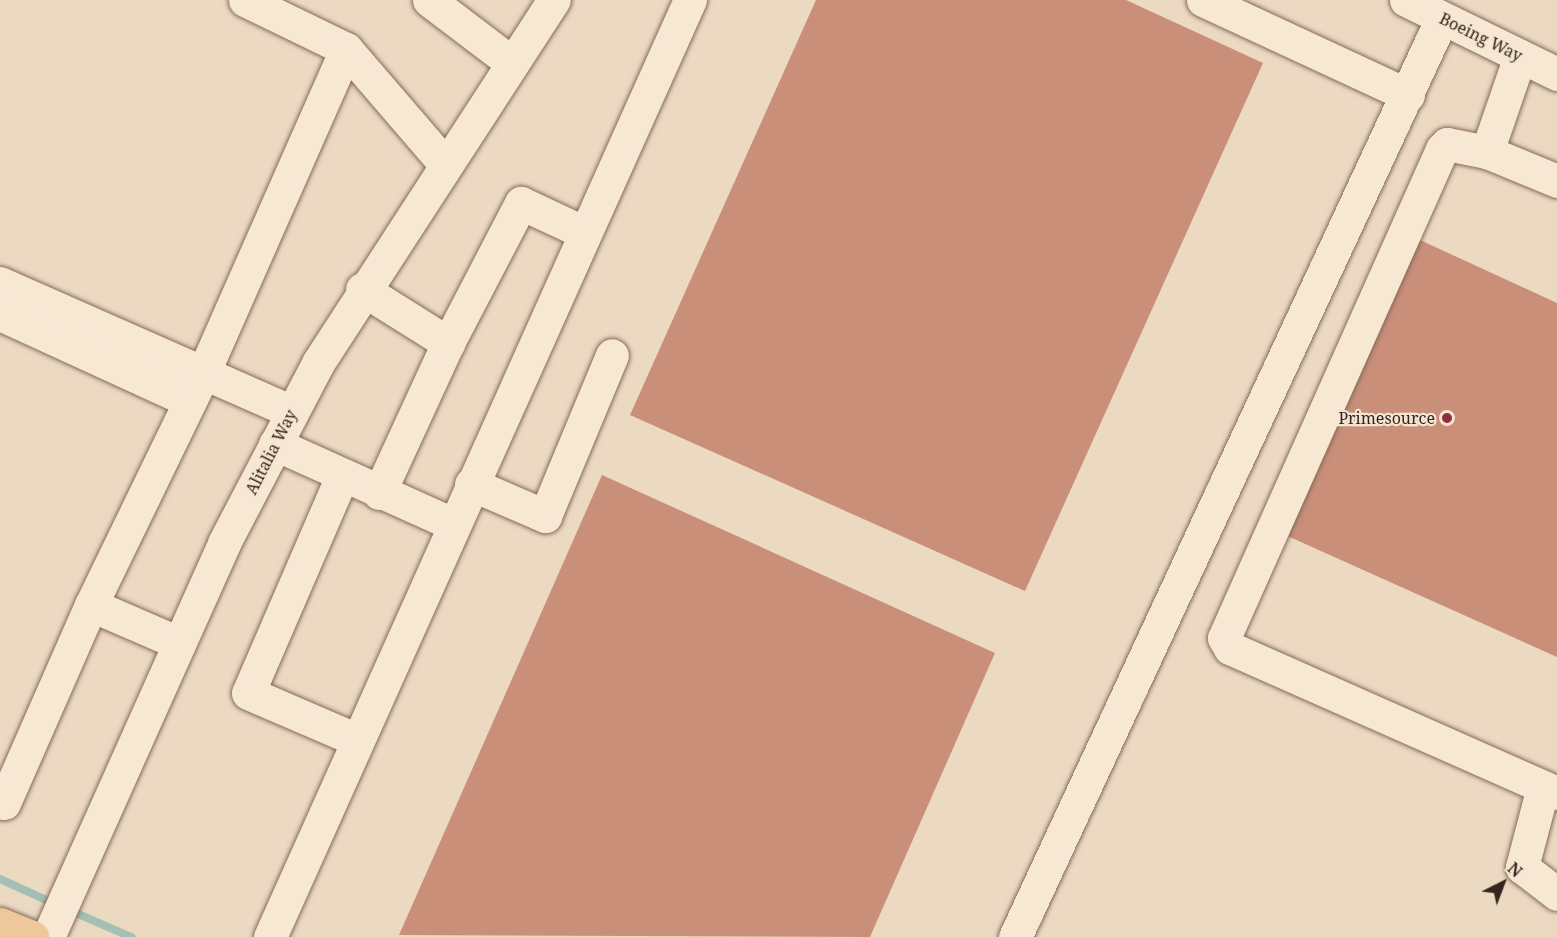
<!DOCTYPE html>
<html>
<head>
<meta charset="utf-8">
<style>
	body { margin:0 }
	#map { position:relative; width:1557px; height:937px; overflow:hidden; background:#ecd9c2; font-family:"Noto Serif",serif }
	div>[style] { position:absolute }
	.stream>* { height:8px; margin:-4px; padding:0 4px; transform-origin:4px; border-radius:4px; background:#a4bfb3 }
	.building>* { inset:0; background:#c98f79 }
	.roads { filter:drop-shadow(0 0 2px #856a5a) drop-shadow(0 0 2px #856a5a) }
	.minor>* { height:33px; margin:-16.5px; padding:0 16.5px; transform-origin:16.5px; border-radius:16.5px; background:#f7e8d4 }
	.major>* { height:33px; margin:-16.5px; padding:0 16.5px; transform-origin:16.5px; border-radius:16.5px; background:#eec89a }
	.dots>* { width:16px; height:16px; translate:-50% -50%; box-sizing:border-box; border:3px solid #f4e5d1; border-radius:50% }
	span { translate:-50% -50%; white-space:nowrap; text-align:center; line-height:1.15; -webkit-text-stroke:4.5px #f4e5d1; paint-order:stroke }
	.street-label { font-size:16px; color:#35251d }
	.poi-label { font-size:16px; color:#35251d }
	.right { translate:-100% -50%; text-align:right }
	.north { position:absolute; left:1473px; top:853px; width:60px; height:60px; -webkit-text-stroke:4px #f4e5d1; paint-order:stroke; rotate:42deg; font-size:16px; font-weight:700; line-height:24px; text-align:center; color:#35251d }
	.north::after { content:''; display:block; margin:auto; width:21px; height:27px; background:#35251d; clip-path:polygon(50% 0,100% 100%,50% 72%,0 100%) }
</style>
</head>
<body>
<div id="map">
	<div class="stream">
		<div style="left:0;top:879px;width:60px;rotate:24.4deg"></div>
		<div style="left:69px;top:910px;width:68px;rotate:23.5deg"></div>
	</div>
	<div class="building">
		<div style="clip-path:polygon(816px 0,1126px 0,1263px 63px,1025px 591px,630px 415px)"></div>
		<div style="clip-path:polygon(1420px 240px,1557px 303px,1557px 657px,1283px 534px)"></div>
		<div style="clip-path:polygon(602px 475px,995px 653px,870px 937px,399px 935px)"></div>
	</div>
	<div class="roads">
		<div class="minor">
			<div style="left:245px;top:0;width:112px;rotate:25.9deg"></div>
			<div style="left:346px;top:49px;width:152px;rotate:49.3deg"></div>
			<div style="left:429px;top:0;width:104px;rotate:37.2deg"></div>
			<div style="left:1203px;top:0;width:226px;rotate:24.9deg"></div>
			<div style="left:1406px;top:0;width:168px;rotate:26.1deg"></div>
			<div style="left:1520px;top:56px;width:102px;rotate:109deg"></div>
			<div style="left:1487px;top:152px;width:76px;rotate:22.5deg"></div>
			<div style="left:1487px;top:152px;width:41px;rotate:-168.7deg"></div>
			<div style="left:1447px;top:144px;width:7px;rotate:135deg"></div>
			<div style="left:1442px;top:149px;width:535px;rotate:114.03deg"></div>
			<div style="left:1224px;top:638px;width:12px;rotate:59deg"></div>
			<div style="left:1230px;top:648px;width:358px;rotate:23.9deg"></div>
			<div style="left:0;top:283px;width:319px;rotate:23.8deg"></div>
			<div style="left:362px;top:289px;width:102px;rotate:32.1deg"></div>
			<div style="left:0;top:314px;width:207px;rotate:24.6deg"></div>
			<div style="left:275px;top:444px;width:195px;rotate:24.2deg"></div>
			<div style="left:342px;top:476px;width:236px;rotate:113.4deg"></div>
			<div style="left:248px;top:693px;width:116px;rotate:23.3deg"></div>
			<div style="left:471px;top:484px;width:81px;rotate:23.4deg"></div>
			<div style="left:545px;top:516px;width:174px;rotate:-67.4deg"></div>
			<div style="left:379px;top:493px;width:165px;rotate:-65.3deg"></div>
			<div style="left:448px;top:343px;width:158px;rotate:-62.5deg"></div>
			<div style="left:521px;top:203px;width:68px;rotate:25.1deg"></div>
			<div style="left:91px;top:605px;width:96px;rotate:23.4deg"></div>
			<div style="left:1543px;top:787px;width:83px;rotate:104.7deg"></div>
			<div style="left:1522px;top:867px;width:44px;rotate:37.6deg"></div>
			<div style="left:0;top:801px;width:4px;rotate:27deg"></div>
			<div style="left:4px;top:803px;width:216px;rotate:-66.3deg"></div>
			<div style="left:91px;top:605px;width:254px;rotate:-64.1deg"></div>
			<div style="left:202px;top:376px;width:357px;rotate:-66.2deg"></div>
			<div style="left:48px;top:937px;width:432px;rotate:-65.9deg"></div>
			<div style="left:224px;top:543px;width:203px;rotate:-62.4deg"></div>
			<div style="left:318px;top:363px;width:433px;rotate:-57deg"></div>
			<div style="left:270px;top:937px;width:1027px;rotate:-65.86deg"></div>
			<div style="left:1015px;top:937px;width:1013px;rotate:-65.08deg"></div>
		</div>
		<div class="major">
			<div style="left:0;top:924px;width:35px;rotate:22deg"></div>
		</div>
	</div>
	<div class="dots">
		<div style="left:1447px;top:418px;background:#912c3c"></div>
	</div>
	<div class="street-label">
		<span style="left:1481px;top:37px;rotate:26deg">Boeing Way</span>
		<span style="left:271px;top:452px;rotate:-63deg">Alitalia Way</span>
	</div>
	<div class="poi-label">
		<span class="right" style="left:1435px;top:418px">Primesource</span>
	</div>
	<div class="north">N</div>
</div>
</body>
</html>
